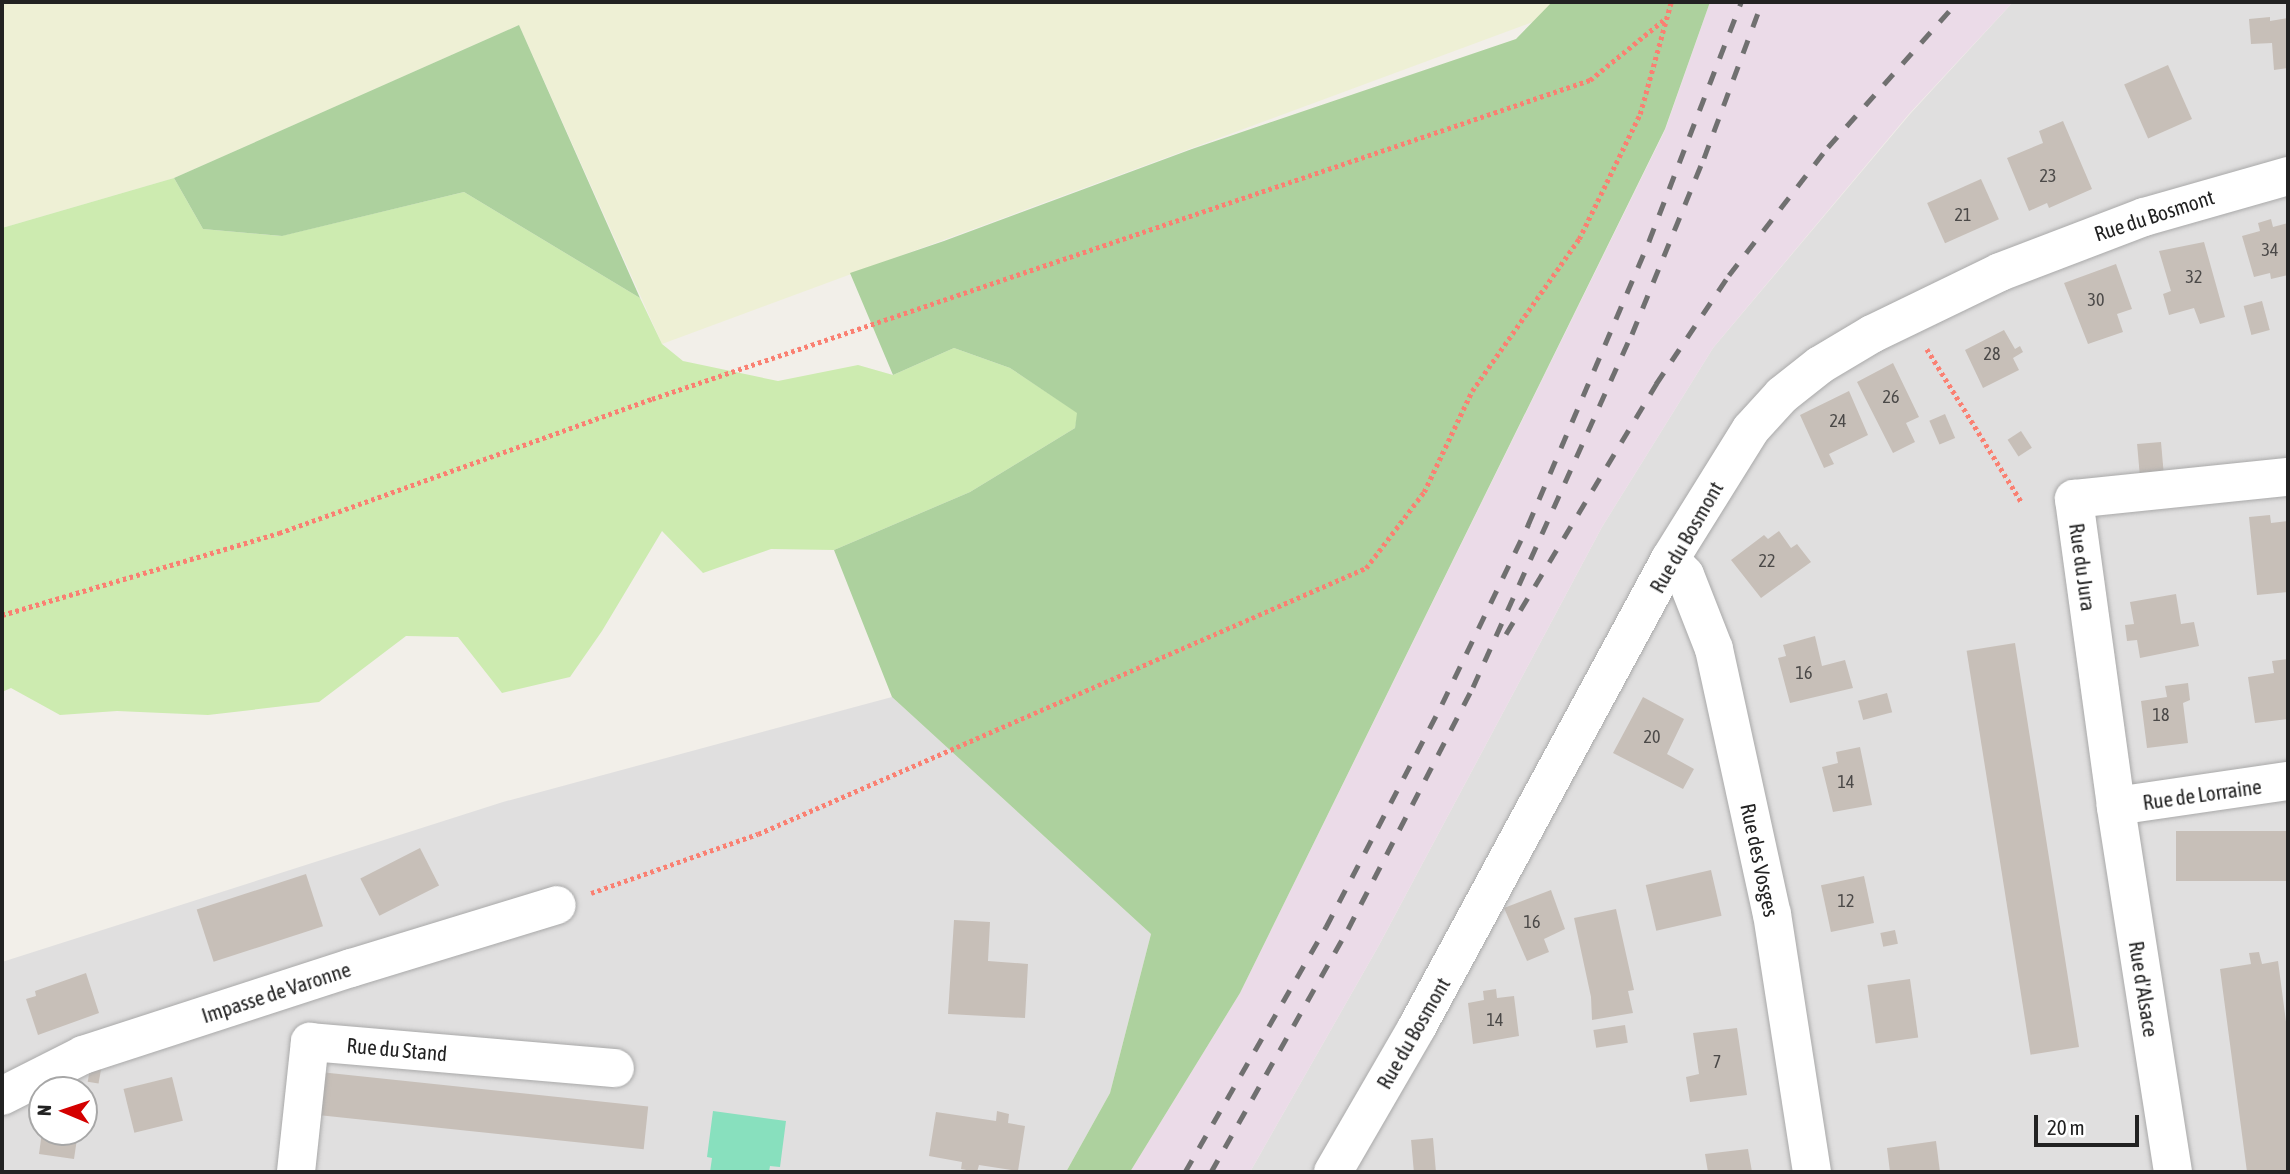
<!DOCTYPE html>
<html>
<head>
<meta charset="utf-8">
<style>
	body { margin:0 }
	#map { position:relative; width:2290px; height:1174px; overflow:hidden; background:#f2efe9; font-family:"Asap Condensed",sans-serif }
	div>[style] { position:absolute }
	.residential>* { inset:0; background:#e0dfdf }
	.industrial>* { inset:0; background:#ebdbe8 }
	.farmland>* { inset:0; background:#eef0d5 }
	.grass>* { inset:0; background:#cdebb0 }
	.forest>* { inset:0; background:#add19e }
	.pitch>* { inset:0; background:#88e0be }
	.building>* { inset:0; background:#c7bfb8; transform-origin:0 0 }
	.path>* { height:4.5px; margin-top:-2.25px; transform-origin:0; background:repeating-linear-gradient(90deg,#fa8072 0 3.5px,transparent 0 7px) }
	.roads { filter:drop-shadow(0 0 2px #a9a9a9) drop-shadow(0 0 2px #a9a9a9) }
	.minor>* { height:38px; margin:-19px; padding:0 19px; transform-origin:19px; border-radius:19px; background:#fff }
	.tertiary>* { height:38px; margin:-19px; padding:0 19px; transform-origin:19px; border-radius:19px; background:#fff }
	.rail>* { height:5px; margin-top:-2.5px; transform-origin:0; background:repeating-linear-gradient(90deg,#707070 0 14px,transparent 0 28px) }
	span { translate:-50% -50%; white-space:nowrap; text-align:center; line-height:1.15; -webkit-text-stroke:6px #fff; paint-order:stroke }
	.number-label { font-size:18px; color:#4b4948 }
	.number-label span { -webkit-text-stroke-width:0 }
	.street-label { font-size:21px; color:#222 }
	.frame { position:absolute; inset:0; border:4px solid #222; pointer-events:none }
	.north { position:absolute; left:28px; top:1076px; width:70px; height:70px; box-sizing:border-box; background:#fff; border:2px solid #a7a7a7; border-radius:50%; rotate:272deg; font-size:19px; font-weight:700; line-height:28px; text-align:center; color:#222 }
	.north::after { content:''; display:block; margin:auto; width:24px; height:32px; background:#d40000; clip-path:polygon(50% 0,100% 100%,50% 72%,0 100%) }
	.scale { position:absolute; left:2034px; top:1115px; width:105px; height:32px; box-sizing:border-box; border:4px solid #222; border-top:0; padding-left:9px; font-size:21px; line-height:24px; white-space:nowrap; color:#222; -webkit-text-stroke:5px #fff; paint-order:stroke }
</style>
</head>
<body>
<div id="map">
	<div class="residential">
		<div style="clip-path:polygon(2013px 2px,2288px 2px,2288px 1172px,1250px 1172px,1378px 947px,1602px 527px,1713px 348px,1910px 114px)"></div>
		<div style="clip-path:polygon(evenodd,892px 697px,1151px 934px,1110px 1093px,1066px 1172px,2px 1172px,2px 962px,503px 802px,892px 697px,42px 1090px,84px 1090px,84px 1132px,42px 1132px,42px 1090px)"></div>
	</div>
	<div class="industrial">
		<div style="clip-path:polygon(1710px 2px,2013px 2px,1909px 114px,1713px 348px,1602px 527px,1378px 947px,1250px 1172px,1130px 1172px,1240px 993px,1665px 130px)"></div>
	</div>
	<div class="farmland">
		<div style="clip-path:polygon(2px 2px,1587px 2px,662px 344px,519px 25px,174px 178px,2px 228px)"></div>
	</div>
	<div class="grass">
		<div style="clip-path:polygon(174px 178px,203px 229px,281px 236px,464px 192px,640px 298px,662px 344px,683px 361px,778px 381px,858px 365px,893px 375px,954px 348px,1010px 368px,1078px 413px,1075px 428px,970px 492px,834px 550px,771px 549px,703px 573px,662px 531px,602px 631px,570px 677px,502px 693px,458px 637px,406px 636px,319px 702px,208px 715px,117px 711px,60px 715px,11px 688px,2px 692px,2px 228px)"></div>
	</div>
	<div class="forest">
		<div style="clip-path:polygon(1552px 2px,1710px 2px,1665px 129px,1240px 993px,1130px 1172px,1066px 1172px,1110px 1093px,1151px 934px,892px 697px,834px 550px,970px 492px,1075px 428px,1077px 413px,1010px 368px,954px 348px,893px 375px,850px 273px,944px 241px,1192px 149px,1516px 39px)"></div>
		<div style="clip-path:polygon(519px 25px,640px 298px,464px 192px,282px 236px,203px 229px,174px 178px)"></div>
	</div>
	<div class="pitch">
		<div style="clip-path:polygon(713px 1111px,786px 1121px,780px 1167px,770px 1166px,769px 1172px,710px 1172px,712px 1158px,707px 1157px)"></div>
	</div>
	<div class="building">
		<div style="clip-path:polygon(2270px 17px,2270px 21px,2288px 18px,2288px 68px,2274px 70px,2272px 43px,2251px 44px,2249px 19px)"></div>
		<div style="left:2168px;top:65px;width:59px;height:48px;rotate:66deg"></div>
		<div style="clip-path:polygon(2063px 121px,2092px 189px,2049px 208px,2047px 203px,2029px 211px,2007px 158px,2043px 143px,2039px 131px)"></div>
		<div style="left:1981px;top:179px;width:44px;height:59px;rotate:66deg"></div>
		<div style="clip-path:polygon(2271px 219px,2273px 227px,2288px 223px,2288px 275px,2271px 279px,2270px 273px,2254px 277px,2242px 236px,2260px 231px,2258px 223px)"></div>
		<div style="clip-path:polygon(2204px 242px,2225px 317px,2200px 324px,2194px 308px,2169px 315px,2163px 294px,2171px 291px,2159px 251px)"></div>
		<div style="clip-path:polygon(2116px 264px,2132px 309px,2117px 314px,2123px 332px,2088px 344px,2064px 283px)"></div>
		<div style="left:2262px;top:301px;width:30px;height:19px;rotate:75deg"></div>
		<div style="clip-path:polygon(2004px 330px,2015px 349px,2020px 346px,2023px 352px,2013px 358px,2019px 370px,1983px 388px,1965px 350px)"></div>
		<div style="clip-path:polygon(1893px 363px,1919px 417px,1906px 423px,1915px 442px,1893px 453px,1857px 382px)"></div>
		<div style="clip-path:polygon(1849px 391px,1868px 435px,1829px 454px,1834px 464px,1824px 468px,1800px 415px)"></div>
		<div style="left:1945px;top:414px;width:26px;height:17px;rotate:67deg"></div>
		<div style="left:2021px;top:431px;width:20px;height:16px;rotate:57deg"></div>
		<div style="left:2161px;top:442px;width:32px;height:24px;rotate:85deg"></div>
		<div style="clip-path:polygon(2270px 515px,2271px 523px,2288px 521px,2288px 592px,2257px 595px,2249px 517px)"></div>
		<div style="clip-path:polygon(1779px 531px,1791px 548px,1797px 544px,1811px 562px,1761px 598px,1731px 560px,1764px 535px,1768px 539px)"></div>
		<div style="clip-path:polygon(2176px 594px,2181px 624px,2194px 622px,2199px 646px,2140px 658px,2137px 640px,2127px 641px,2125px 625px,2134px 624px,2130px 602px)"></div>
		<div style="clip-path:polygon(1815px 636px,1822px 666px,1845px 660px,1853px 688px,1790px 703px,1778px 658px,1786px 656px,1783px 645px)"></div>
		<div style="left:2015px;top:643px;width:409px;height:49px;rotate:81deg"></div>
		<div style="clip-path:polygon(2288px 659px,2288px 719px,2255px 723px,2248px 677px,2274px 673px,2272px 661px)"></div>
		<div style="clip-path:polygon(2188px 683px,2190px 700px,2183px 703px,2188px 743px,2147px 748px,2141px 701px,2167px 697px,2165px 686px)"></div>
		<div style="left:1887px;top:693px;width:20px;height:30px;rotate:75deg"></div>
		<div style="clip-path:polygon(1643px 697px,1684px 719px,1667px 754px,1694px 769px,1683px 789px,1613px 753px)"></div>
		<div style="clip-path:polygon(1860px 747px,1872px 805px,1833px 812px,1822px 767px,1838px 763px,1836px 752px)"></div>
		<div style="left:2288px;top:831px;width:50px;height:112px;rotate:90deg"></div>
		<div style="left:420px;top:848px;width:42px;height:67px;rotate:63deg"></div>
		<div style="left:1711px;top:870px;width:47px;height:67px;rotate:77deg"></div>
		<div style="left:306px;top:874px;width:55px;height:115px;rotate:72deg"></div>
		<div style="left:1864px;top:876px;width:48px;height:44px;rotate:78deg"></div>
		<div style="clip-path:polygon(1551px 890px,1565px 929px,1544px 939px,1549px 952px,1527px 961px,1504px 908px)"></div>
		<div style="clip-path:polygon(1616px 909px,1634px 990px,1628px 991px,1633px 1013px,1592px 1020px,1591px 997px,1574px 918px)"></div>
		<div style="clip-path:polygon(954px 920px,990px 922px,988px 961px,1028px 964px,1025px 1018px,948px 1014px)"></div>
		<div style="left:1895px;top:930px;width:14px;height:15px;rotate:78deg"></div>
		<div style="clip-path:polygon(2259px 952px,2262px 964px,2278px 961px,2288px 1037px,2288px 1172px,2247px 1172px,2220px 969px,2251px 964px,2249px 953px)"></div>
		<div style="clip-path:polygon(86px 973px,99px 1013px,38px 1035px,26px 999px,36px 996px,35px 991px)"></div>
		<div style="left:1910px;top:979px;width:59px;height:43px;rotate:82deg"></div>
		<div style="clip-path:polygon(1496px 989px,1497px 998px,1514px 996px,1519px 1036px,1473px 1044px,1468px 1003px,1484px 1000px,1483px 991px)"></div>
		<div style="left:1625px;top:1025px;width:18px;height:32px;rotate:81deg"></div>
		<div style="clip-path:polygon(1737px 1028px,1747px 1095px,1690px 1102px,1686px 1077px,1699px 1074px,1693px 1033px)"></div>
		<div style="left:91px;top:1063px;width:11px;height:19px;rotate:10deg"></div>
		<div style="left:320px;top:1072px;width:330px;height:43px;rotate:6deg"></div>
		<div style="left:172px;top:1077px;width:45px;height:50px;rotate:76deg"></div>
		<div style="clip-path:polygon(997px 1111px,1009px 1114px,1008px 1123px,1025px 1126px,1018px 1171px,979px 1165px,977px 1172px,961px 1169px,962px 1162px,929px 1156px,936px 1112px,996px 1121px)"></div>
		<div style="clip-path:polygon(42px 1132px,78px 1132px,74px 1159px,39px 1154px)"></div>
		<div style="left:1433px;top:1138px;width:34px;height:22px;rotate:85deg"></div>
		<div style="clip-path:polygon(1936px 1141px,1940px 1172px,1890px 1172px,1887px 1148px)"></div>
		<div style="clip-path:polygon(1748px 1149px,1752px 1172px,1708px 1172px,1705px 1154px)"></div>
	</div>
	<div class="path">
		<div style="left:1927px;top:349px;width:181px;rotate:58.3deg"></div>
		<div style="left:2px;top:615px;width:289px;rotate:-16.5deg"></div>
		<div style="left:279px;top:533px;width:396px;rotate:-19.8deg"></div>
		<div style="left:652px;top:399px;width:991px;rotate:-18.78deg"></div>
		<div style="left:1590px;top:80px;width:98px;rotate:-39.2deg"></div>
		<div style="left:591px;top:893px;width:177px;rotate:-19.5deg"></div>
		<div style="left:758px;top:834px;width:664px;rotate:-23.63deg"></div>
		<div style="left:1366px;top:568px;width:96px;rotate:-52.7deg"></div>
		<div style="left:1424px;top:492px;width:112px;rotate:-64.6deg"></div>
		<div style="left:1472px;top:391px;width:186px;rotate:-54.9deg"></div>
		<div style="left:1579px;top:239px;width:139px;rotate:-64deg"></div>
		<div style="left:1640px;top:114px;width:116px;rotate:-74.5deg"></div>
	</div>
	<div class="roads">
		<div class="minor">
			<div style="left:1670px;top:559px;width:22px;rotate:47deg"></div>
			<div style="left:1685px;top:575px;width:79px;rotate:68.6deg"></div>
			<div style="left:1714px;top:649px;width:271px;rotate:77.7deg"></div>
			<div style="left:1772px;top:914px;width:261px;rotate:81.2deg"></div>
			<div style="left:2116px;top:806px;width:174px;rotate:-8.3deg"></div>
			<div style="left:2px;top:1096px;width:91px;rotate:-26.8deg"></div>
			<div style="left:83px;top:1055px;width:282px;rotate:-18deg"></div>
			<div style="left:351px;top:968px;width:215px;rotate:-17deg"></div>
			<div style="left:296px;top:1172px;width:131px;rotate:-83.9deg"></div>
			<div style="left:310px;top:1042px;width:306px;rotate:4.9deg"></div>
			<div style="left:2173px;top:1172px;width:370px;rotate:-98.9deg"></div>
			<div style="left:2116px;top:806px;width:310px;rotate:-97.8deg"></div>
			<div style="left:2074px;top:499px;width:215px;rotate:-5.9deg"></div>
		</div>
		<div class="tertiary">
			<div style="left:1333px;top:1172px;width:168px;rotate:-59.9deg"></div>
			<div style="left:1417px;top:1027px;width:532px;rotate:-61.6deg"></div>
			<div style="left:1670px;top:559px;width:153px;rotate:-58.1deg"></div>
			<div style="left:1751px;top:429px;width:46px;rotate:-47.6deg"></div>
			<div style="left:1782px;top:395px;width:48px;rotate:-38.3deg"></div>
			<div style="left:1820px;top:365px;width:61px;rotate:-30.8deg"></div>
			<div style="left:1872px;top:334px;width:142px;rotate:-25.8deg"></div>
			<div style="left:2000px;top:272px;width:154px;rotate:-20.9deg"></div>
			<div style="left:2144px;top:217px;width:150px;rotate:-15.9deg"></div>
		</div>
	</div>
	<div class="rail">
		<div style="left:1506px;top:634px;width:292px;rotate:-59deg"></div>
		<div style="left:1656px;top:384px;width:131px;rotate:-56.2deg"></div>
		<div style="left:1729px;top:275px;width:162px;rotate:-52.3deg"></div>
		<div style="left:1828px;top:147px;width:194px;rotate:-48.3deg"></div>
		<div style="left:1185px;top:1172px;width:283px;rotate:-60.1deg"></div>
		<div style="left:1326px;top:927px;width:251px;rotate:-62.5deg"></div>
		<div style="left:1442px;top:704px;width:199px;rotate:-64.3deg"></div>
		<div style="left:1528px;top:525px;width:309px;rotate:-66.9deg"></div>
		<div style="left:1649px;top:241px;width:256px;rotate:-68.9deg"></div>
		<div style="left:1211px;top:1172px;width:279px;rotate:-60.6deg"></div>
		<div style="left:1348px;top:929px;width:272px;rotate:-62.7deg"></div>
		<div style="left:1473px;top:687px;width:387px;rotate:-65.8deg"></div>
		<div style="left:1632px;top:334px;width:190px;rotate:-67.8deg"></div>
		<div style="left:1704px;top:158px;width:166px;rotate:-69.6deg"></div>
	</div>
	<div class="number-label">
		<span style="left:2048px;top:176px">23</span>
		<span style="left:1963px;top:215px">21</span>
		<span style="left:2270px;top:250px">34</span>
		<span style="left:2194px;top:277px">32</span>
		<span style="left:2096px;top:300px">30</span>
		<span style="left:1992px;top:354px">28</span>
		<span style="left:1891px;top:397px">26</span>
		<span style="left:1838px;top:421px">24</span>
		<span style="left:1767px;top:561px">22</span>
		<span style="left:1804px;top:673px">16</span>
		<span style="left:2161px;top:715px">18</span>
		<span style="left:1652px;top:737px">20</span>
		<span style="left:1846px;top:782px">14</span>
		<span style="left:1846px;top:901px">12</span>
		<span style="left:1532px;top:922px">16</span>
		<span style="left:1495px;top:1020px">14</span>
		<span style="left:1717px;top:1062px">7</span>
	</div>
	<div class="street-label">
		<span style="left:2154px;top:215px;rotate:-18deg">Rue du Bosmont</span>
		<span style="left:1686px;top:537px;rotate:-60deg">Rue du Bosmont</span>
		<span style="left:2083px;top:567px;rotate:82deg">Rue du Jura</span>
		<span style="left:2202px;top:794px;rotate:-8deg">Rue de Lorraine</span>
		<span style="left:1760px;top:860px;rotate:78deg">Rue des Vosges</span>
		<span style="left:2144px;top:989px;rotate:81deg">Rue d'Alsace</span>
		<span style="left:276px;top:992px;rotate:-18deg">Impasse de Varonne</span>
		<span style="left:1413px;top:1033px;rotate:-60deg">Rue du Bosmont</span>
		<span style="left:397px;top:1049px;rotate:5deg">Rue du Stand</span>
	</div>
	<div class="frame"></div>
	<div class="north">N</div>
	<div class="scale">20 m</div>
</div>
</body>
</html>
